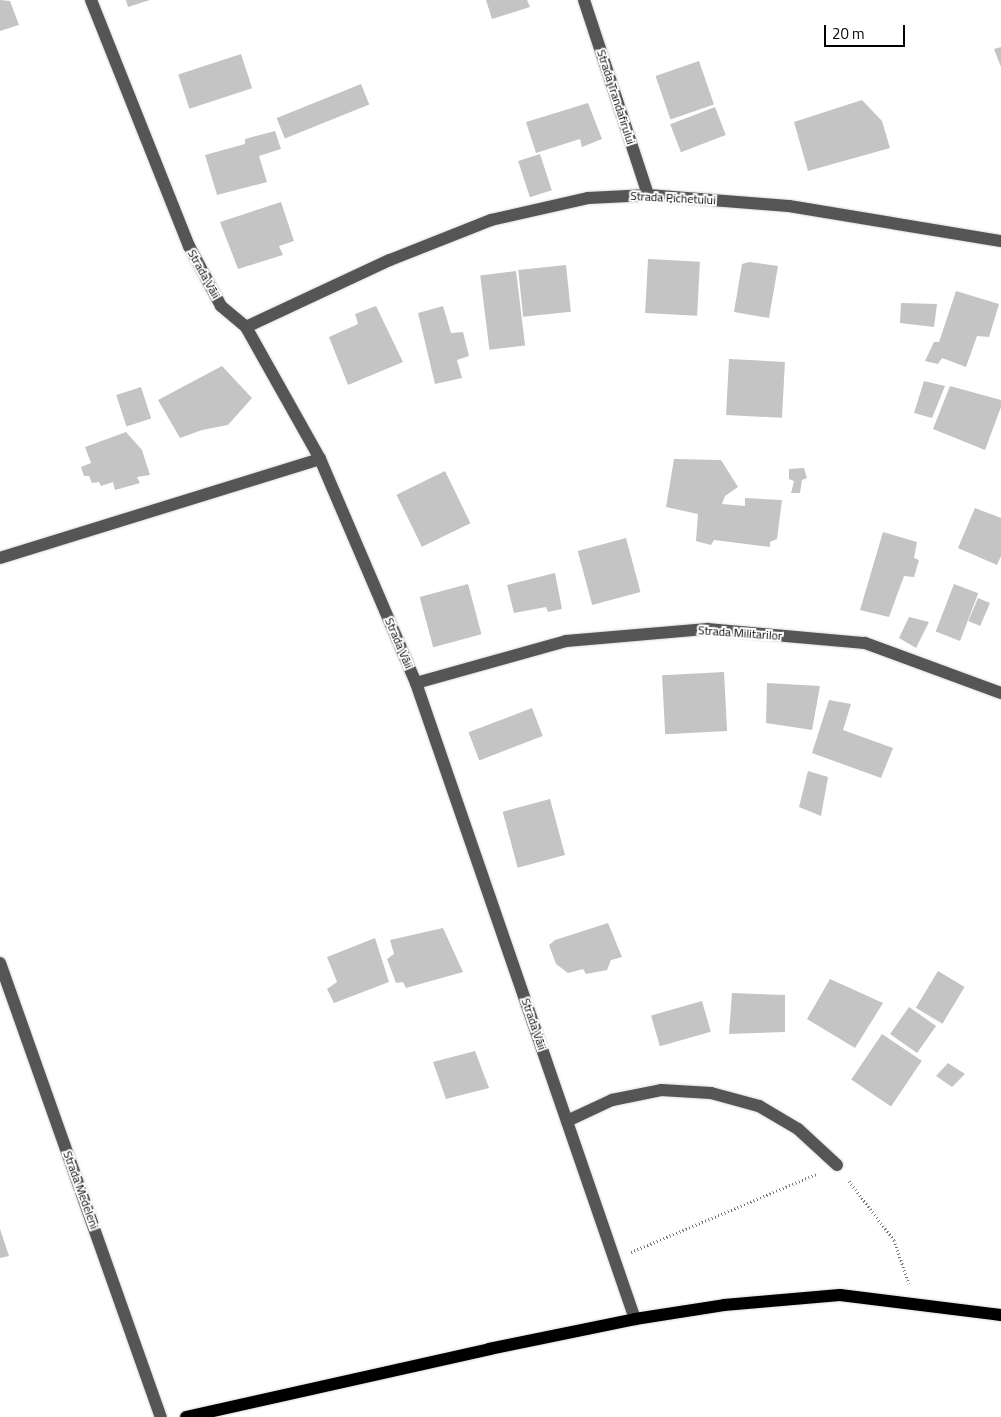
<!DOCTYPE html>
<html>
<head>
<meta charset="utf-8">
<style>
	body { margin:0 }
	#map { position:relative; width:1001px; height:1417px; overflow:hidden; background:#fff; font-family:"Titillium Web",sans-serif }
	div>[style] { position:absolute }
	.building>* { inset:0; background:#c4c4c4; transform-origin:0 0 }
	.path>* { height:3px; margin-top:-1.5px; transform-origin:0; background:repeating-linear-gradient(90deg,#777 0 1px,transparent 0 3.5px) }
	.roads { filter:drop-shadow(0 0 1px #dbdbdb) drop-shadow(0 0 1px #dbdbdb) }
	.minor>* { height:12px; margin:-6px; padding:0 6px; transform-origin:6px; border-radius:6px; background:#555 }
	.major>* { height:12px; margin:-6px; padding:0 6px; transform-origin:6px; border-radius:6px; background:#000 }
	span { translate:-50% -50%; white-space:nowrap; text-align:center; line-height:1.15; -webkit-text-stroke:4px #fff; paint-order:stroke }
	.street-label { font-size:12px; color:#000 }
	.scale { position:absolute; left:824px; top:25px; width:81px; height:22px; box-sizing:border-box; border:2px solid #000; border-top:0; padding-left:6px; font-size:15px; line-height:18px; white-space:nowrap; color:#000; -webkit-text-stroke:4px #fff; paint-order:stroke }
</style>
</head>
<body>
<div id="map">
	<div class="building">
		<div style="clip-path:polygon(0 0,10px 1px,19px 25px,0 31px)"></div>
		<div style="clip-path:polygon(126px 0,150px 0,128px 7px)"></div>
		<div style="clip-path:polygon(486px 0,527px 0,530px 7px,492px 19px)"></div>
		<div style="clip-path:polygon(1001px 47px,1001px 67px,994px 49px)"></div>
		<div style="left:241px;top:54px;width:36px;height:66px;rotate:72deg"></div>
		<div style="left:699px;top:61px;width:46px;height:46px;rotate:71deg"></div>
		<div style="left:361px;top:84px;width:22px;height:91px;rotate:68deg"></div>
		<div style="clip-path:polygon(862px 100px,882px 121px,890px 148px,808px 171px,794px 122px)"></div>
		<div style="clip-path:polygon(588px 103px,602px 139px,582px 147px,580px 139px,536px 153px,526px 122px)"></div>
		<div style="left:715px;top:107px;width:30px;height:48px;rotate:69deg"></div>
		<div style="clip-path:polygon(275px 131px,281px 149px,259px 156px,267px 182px,217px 195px,205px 155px,245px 144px,245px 139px)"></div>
		<div style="left:540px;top:154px;width:38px;height:23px;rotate:72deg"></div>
		<div style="clip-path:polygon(281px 202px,294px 241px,279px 246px,283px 255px,238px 269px,220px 222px)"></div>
		<div style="left:648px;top:259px;width:52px;height:54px;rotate:3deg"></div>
		<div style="clip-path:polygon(749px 262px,778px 266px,769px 318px,734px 312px,742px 264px)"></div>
		<div style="left:566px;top:265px;width:47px;height:48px;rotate:84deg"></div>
		<div style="left:516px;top:271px;width:75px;height:36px;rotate:83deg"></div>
		<div style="clip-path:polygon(956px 291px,999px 304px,989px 337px,977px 336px,966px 367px,942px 358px,938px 364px,925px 361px,934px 342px,939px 342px)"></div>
		<div style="clip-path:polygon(901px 303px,937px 304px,934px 327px,900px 323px)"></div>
		<div style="clip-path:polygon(376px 306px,403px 362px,348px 385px,329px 337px,358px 324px,355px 314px)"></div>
		<div style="clip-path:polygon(443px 306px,451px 333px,463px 332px,469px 356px,457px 360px,462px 378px,435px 384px,418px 313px)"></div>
		<div style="left:729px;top:359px;width:56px;height:56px;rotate:3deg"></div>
		<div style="clip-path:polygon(222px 366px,252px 398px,228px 425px,202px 430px,180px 438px,158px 400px)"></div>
		<div style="clip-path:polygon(924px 381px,945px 386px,932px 418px,914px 413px)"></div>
		<div style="clip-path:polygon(950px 386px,1001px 400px,1001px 407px,985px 450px,933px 429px)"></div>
		<div style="left:141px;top:387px;width:33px;height:26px;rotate:72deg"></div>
		<div style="clip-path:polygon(126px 432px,142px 450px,150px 475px,137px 477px,140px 483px,115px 490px,113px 482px,101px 486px,99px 482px,92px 483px,89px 476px,84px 476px,81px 467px,91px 463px,85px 447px)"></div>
		<div style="clip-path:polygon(674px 459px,721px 460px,738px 487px,725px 496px,722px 504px,745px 506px,745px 498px,782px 500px,777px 539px,770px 542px,770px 547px,714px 540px,711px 545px,696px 541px,698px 514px,666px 507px)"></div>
		<div style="clip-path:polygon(804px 468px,807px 478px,802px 480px,800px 493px,791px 493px,794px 481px,789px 479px,789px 469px)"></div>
		<div style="left:445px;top:471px;width:58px;height:54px;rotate:64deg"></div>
		<div style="clip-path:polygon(975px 508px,1001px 518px,1001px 556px,997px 565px,958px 548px)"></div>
		<div style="clip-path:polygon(883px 532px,917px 542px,914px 558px,919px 560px,914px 577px,904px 576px,889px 617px,860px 610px)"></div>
		<div style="left:626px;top:538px;width:56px;height:50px;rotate:75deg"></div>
		<div style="clip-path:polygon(555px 573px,562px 609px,548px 612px,546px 607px,514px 613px,507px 585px)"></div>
		<div style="left:468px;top:584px;width:52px;height:50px;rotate:75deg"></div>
		<div style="left:954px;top:584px;width:26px;height:51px;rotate:21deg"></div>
		<div style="left:978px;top:598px;width:13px;height:25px;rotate:23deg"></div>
		<div style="clip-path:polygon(909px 617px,929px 622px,916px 648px,899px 638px)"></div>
		<div style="left:724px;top:672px;width:59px;height:62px;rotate:87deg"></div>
		<div style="clip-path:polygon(767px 683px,820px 686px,812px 730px,766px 723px)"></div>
		<div style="clip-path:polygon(829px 700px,851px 704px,843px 730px,893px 748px,881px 778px,812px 753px)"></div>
		<div style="left:532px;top:708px;width:30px;height:68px;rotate:69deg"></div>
		<div style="clip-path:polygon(808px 771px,828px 777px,821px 816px,799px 807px)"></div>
		<div style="left:550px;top:799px;width:58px;height:49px;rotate:75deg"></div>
		<div style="clip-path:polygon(608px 923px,622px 957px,611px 960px,607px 970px,586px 974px,583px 969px,568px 973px,556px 964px,549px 945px,555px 940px)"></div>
		<div style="clip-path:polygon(443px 928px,463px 972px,406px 988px,403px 982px,396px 983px,387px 959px,394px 954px,390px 940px)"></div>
		<div style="clip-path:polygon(375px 938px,389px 982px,334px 1003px,327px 989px,337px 982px,327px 957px)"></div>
		<div style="left:938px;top:971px;width:31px;height:43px;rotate:31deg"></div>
		<div style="clip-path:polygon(830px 979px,883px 1003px,855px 1048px,807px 1019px)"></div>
		<div style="clip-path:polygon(732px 993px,785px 995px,785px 1032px,729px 1034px)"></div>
		<div style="left:702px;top:1001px;width:32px;height:53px;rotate:74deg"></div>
		<div style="left:909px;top:1007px;width:33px;height:33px;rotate:35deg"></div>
		<div style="left:882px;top:1034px;width:48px;height:55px;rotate:34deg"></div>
		<div style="clip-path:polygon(475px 1051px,489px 1088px,446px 1099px,433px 1062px)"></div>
		<div style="clip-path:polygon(948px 1063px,965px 1074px,952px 1087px,936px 1076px)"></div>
		<div style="clip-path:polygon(0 1229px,9px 1256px,0 1258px)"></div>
	</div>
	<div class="path">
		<div style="left:849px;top:1181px;width:74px;rotate:52.7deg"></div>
		<div style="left:894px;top:1240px;width:46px;rotate:71.2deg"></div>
		<div style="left:631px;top:1252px;width:202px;rotate:-22.8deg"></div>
	</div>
	<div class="roads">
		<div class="minor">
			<div style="left:91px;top:0;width:265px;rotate:68.3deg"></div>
			<div style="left:189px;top:246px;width:68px;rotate:61.9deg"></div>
			<div style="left:221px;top:306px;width:33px;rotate:40deg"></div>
			<div style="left:246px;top:327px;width:151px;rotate:60.7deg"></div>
			<div style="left:320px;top:459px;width:244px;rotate:66.8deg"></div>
			<div style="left:416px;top:683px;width:673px;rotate:71deg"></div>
			<div style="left:584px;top:0;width:205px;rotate:71.8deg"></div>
			<div style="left:246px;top:327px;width:159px;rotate:-25deg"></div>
			<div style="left:390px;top:260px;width:109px;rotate:-21.6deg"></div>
			<div style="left:491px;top:220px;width:99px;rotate:-12.8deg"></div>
			<div style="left:588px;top:198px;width:60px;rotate:-2.9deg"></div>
			<div style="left:648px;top:195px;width:141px;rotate:4.5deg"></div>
			<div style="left:789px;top:206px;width:215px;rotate:9.4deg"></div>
			<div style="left:0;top:558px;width:335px;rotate:-17.2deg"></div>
			<div style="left:416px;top:683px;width:156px;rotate:-15.6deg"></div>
			<div style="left:566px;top:641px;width:142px;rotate:-4.9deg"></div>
			<div style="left:707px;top:629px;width:159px;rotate:5.1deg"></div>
			<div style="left:865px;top:643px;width:145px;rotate:20.2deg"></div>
			<div style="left:0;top:963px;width:482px;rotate:70.5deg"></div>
			<div style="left:567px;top:1121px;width:50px;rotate:-25deg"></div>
			<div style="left:612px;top:1100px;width:50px;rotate:-11.5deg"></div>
			<div style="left:661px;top:1090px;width:50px;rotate:3.4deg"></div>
			<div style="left:711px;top:1093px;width:50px;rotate:15.2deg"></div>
			<div style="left:759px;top:1106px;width:45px;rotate:30.5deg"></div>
			<div style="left:798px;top:1129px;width:53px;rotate:42.7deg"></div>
		</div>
		<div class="major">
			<div style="left:186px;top:1417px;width:311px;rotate:-12.6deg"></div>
			<div style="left:489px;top:1349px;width:149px;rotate:-11.6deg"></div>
			<div style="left:635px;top:1319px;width:90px;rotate:-8.9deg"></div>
			<div style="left:724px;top:1305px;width:116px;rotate:-4.9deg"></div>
			<div style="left:840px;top:1295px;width:162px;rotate:7.1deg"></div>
		</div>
	</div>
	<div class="street-label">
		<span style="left:616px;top:97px;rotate:72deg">Strada Trandafirului</span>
		<span style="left:673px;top:198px;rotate:3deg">Strada Pichetului</span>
		<span style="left:204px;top:274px;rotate:61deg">Strada Văii</span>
		<span style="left:740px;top:633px;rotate:4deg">Strada Militarilor</span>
		<span style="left:399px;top:643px;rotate:67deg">Strada Văii</span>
		<span style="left:534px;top:1024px;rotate:71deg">Strada Văii</span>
		<span style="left:81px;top:1190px;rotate:70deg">Strada Medeleni</span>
	</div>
	<div class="scale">20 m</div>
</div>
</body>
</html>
